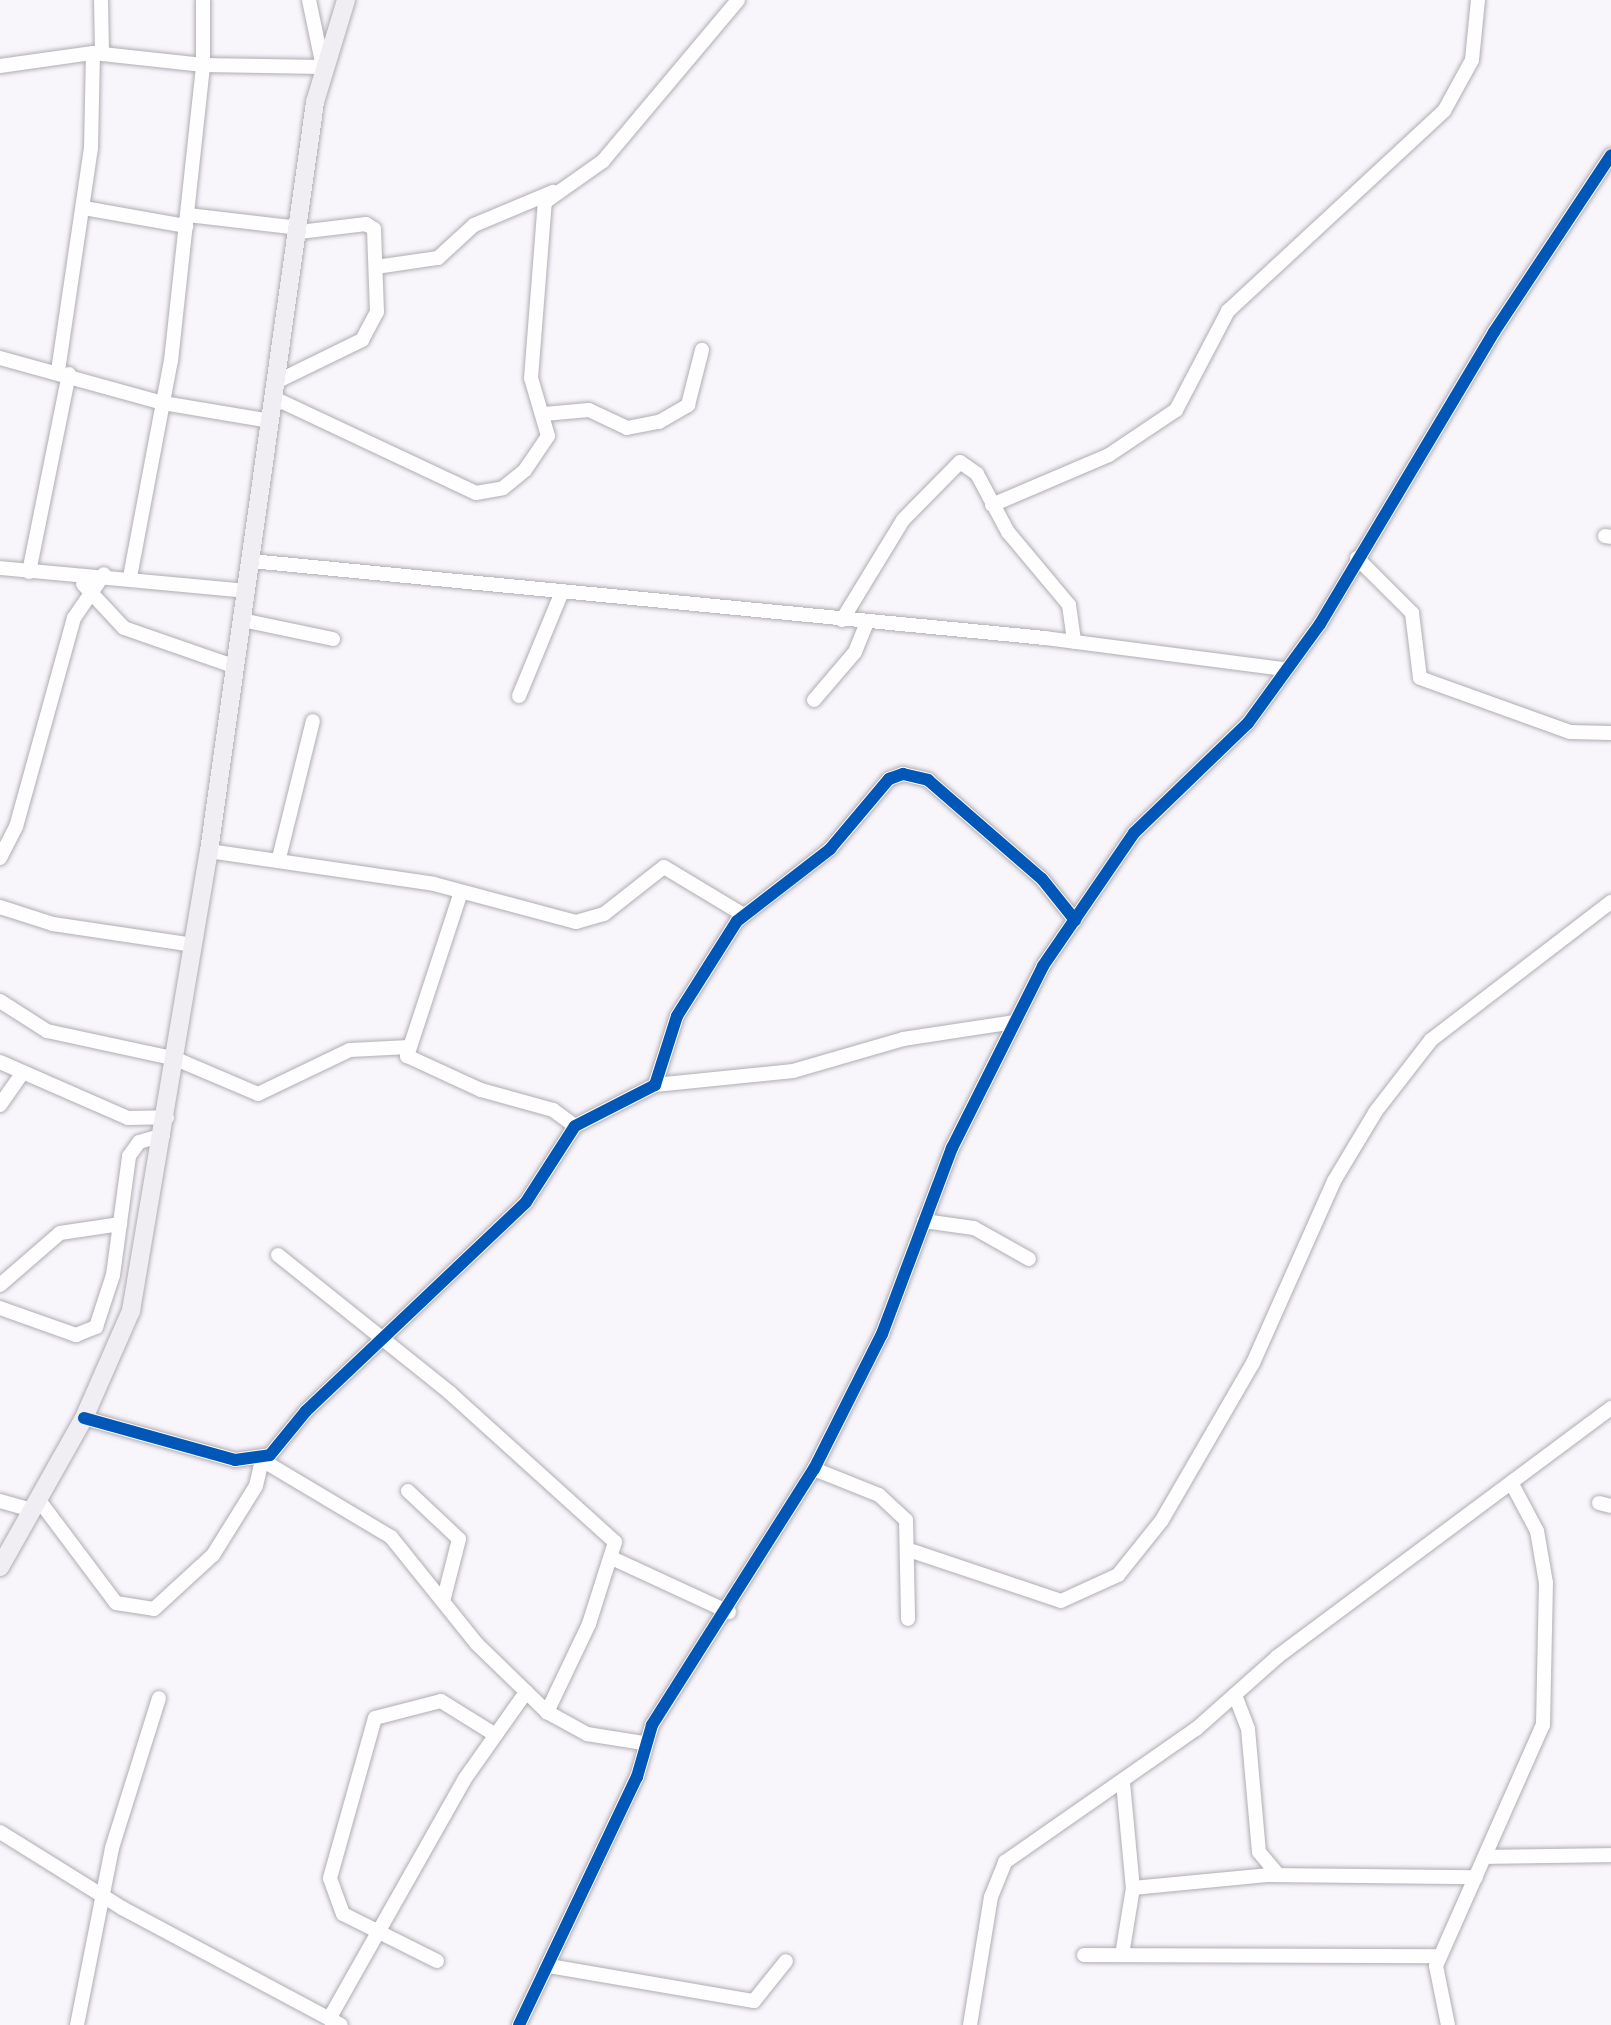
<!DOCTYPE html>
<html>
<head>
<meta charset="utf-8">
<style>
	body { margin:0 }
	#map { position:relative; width:1611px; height:2025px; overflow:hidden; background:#f8f5fb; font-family:"Space Grotesk",sans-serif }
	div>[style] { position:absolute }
	.roads { filter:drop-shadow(0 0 2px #afadb2) drop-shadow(0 0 2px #afadb2) }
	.minor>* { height:14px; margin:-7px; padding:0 7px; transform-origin:7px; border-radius:7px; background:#fefefe }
	.major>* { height:18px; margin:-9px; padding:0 9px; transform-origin:9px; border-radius:9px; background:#f0edf3 }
	.cycleway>* { height:12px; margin:-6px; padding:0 6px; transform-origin:6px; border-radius:6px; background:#0057b8 }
	span { translate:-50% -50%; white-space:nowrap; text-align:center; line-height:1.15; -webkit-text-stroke:8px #f7f3fd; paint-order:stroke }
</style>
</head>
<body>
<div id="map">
	<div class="roads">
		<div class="minor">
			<div style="left:101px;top:0;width:53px;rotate:88.9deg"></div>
			<div style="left:0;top:66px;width:94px;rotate:-8deg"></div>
			<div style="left:93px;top:53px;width:111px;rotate:6.2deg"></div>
			<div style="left:203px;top:65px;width:120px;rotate:1deg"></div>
			<div style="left:323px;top:67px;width:68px;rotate:-101.8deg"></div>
			<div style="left:84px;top:208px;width:104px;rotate:10deg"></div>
			<div style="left:188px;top:215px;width:112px;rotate:6.7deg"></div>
			<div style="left:376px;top:267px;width:63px;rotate:-8.3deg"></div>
			<div style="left:438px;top:258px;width:49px;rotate:-42.5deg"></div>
			<div style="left:474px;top:225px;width:86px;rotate:-22.7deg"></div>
			<div style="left:0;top:358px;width:169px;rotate:15.4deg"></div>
			<div style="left:163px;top:403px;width:109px;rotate:9.5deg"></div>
			<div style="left:58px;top:371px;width:225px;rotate:-81.6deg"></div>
			<div style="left:91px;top:148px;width:95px;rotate:-88.8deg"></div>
			<div style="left:276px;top:382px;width:96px;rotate:-26deg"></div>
			<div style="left:362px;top:340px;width:32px;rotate:-62deg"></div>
			<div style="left:377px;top:312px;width:83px;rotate:-92.1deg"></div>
			<div style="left:374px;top:229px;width:9px;rotate:-148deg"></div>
			<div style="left:366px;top:224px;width:67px;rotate:173.2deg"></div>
			<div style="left:274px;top:398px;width:223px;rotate:25.2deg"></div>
			<div style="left:476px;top:493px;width:27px;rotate:-10deg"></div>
			<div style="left:503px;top:488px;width:28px;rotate:-39deg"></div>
			<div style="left:525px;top:470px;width:41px;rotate:-55.9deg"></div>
			<div style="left:548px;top:436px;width:60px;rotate:-106.3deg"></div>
			<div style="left:531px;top:378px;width:177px;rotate:-85.5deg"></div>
			<div style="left:545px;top:202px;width:71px;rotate:-35.3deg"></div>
			<div style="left:603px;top:161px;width:210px;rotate:-50deg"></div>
			<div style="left:544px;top:414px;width:45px;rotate:-5.1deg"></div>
			<div style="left:589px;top:410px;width:42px;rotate:25.3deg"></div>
			<div style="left:627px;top:428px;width:33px;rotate:-11deg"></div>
			<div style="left:659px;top:422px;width:34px;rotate:-30deg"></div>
			<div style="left:688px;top:405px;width:57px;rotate:-75.7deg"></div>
			<div style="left:992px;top:505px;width:127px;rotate:-23.1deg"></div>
			<div style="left:1109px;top:455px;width:81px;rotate:-33.9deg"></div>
			<div style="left:1176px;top:410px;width:112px;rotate:-62.3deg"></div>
			<div style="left:1228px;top:311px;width:294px;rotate:-42.8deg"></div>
			<div style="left:1444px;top:111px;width:58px;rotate:-61.2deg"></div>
			<div style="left:1472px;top:60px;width:60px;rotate:-84.3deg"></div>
			<div style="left:1605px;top:536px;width:6px;rotate:9deg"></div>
			<div style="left:1357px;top:558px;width:78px;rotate:45deg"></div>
			<div style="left:1412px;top:613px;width:65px;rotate:83deg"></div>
			<div style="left:1420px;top:678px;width:159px;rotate:19.8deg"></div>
			<div style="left:1570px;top:732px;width:41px;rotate:1.4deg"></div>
			<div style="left:251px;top:561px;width:798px;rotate:5.54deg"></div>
			<div style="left:1045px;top:638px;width:242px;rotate:7.4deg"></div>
			<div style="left:0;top:568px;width:247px;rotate:5.3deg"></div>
			<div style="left:29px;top:572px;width:202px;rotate:-78.6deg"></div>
			<div style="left:130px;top:577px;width:220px;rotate:-79.3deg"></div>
			<div style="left:171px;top:361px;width:298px;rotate:-83.8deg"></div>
			<div style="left:203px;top:65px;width:65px;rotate:-90deg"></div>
			<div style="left:83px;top:584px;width:60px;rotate:47deg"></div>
			<div style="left:124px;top:628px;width:119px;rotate:19.2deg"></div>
			<div style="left:242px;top:620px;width:93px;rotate:11.8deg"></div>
			<div style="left:842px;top:620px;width:117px;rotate:-58.6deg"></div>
			<div style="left:903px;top:520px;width:81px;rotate:-45.5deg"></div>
			<div style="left:960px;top:462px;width:21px;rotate:35deg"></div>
			<div style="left:977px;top:474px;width:66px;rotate:61.9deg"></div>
			<div style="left:1008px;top:532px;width:95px;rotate:50.1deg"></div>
			<div style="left:1069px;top:605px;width:37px;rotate:82deg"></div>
			<div style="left:519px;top:696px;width:110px;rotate:-67.6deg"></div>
			<div style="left:814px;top:700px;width:63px;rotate:-49.5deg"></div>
			<div style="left:855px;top:652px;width:32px;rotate:-68deg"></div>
			<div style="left:209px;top:851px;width:227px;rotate:8.3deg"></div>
			<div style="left:434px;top:884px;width:147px;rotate:15deg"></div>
			<div style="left:576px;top:922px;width:29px;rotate:-16deg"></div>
			<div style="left:604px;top:914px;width:76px;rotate:-38.1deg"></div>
			<div style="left:664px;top:867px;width:93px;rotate:31deg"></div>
			<div style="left:0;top:858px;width:35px;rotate:-63deg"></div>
			<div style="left:16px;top:827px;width:217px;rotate:-74.5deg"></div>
			<div style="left:74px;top:618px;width:53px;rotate:-55.7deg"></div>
			<div style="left:279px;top:858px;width:141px;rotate:-76.1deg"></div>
			<div style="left:461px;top:892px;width:173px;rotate:108.2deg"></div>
			<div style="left:407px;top:1056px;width:81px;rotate:24.7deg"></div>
			<div style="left:481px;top:1090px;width:75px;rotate:15.5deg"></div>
			<div style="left:553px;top:1110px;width:27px;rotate:36deg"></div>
			<div style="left:0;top:907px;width:56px;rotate:17.8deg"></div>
			<div style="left:53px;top:924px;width:142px;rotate:8.5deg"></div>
			<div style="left:0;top:1001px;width:56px;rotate:32.6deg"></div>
			<div style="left:47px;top:1031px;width:132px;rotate:12.2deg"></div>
			<div style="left:176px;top:1059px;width:89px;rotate:23.1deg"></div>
			<div style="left:258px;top:1094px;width:102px;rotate:-25.6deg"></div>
			<div style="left:350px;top:1050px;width:59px;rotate:-2.9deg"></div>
			<div style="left:0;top:1062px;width:140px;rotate:23.6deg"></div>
			<div style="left:128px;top:1118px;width:39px;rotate:-1deg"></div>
			<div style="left:655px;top:1085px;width:139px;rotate:-5.8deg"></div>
			<div style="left:793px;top:1071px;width:115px;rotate:-16.2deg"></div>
			<div style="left:903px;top:1039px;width:112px;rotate:-8.7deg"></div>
			<div style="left:0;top:1105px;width:37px;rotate:-55deg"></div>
			<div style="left:924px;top:1221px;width:50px;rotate:8deg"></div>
			<div style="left:974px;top:1228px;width:63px;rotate:29.4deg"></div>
			<div style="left:278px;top:1255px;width:221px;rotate:38.7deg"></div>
			<div style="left:450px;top:1393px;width:222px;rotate:42.1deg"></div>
			<div style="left:615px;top:1542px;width:86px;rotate:107.6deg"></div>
			<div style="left:589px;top:1624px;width:98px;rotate:115.5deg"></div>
			<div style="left:0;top:1285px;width:79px;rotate:-40.9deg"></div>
			<div style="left:60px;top:1233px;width:61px;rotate:-8.5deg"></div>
			<div style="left:0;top:1308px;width:81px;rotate:19.6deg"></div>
			<div style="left:76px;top:1335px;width:22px;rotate:-22deg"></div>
			<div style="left:96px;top:1327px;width:55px;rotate:-71.9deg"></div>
			<div style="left:113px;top:1275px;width:120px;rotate:-82.3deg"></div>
			<div style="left:129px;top:1156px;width:17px;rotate:-54deg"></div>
			<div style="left:139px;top:1142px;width:25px;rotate:-16deg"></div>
			<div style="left:84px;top:1418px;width:157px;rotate:15.5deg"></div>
			<div style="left:235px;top:1460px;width:35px;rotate:-8deg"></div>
			<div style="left:270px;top:1455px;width:57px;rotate:-50.7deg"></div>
			<div style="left:306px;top:1411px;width:303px;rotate:-43.5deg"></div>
			<div style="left:526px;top:1202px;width:90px;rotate:-57.2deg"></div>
			<div style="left:575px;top:1126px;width:90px;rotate:-27.1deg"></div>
			<div style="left:655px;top:1085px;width:72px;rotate:-72.3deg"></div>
			<div style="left:677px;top:1016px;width:112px;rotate:-57.7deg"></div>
			<div style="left:737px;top:921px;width:118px;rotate:-37.7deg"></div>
			<div style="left:830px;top:849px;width:92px;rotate:-49.9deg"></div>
			<div style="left:889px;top:779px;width:15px;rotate:-20deg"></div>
			<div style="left:903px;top:774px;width:26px;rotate:13deg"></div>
			<div style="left:928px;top:780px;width:151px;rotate:41deg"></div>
			<div style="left:1042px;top:879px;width:53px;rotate:51.2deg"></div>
			<div style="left:262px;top:1460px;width:150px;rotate:30.8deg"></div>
			<div style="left:391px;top:1537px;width:137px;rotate:51.2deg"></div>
			<div style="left:477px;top:1644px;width:98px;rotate:44.2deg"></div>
			<div style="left:547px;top:1712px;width:46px;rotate:28.8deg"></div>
			<div style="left:587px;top:1734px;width:57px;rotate:9.1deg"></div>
			<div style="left:814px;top:1469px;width:70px;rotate:21.8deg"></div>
			<div style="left:879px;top:1495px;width:37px;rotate:43deg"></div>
			<div style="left:906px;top:1520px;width:99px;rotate:88.8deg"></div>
			<div style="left:408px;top:1491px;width:70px;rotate:43.3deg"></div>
			<div style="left:459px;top:1539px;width:61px;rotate:104.3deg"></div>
			<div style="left:38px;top:1499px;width:130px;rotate:53.1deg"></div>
			<div style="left:116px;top:1603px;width:38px;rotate:9deg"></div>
			<div style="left:154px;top:1609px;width:80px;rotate:-42.5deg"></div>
			<div style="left:213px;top:1555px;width:81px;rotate:-58.1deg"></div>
			<div style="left:256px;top:1486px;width:27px;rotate:-77deg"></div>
			<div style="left:0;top:1501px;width:33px;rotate:16deg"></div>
			<div style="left:1599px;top:1503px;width:12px;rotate:14deg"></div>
			<div style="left:909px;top:1550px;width:160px;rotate:18.5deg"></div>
			<div style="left:1061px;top:1601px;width:63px;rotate:-24.5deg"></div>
			<div style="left:1118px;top:1575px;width:70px;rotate:-51.3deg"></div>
			<div style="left:1162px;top:1520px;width:181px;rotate:-59.9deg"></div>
			<div style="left:1253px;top:1363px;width:199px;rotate:-66deg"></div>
			<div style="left:1334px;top:1181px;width:82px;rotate:-59deg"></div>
			<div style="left:1376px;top:1111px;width:90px;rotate:-52.2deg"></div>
			<div style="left:1431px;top:1040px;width:227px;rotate:-37.5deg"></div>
			<div style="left:612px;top:1558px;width:129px;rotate:24.8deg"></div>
			<div style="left:1235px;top:1695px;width:36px;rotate:69deg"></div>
			<div style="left:1248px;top:1729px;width:123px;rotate:84.9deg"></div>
			<div style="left:1259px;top:1852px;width:30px;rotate:50deg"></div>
			<div style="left:1123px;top:1783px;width:105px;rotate:84.6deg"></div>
			<div style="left:1133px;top:1888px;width:137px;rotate:-5.5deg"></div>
			<div style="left:1269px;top:1875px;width:207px;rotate:0.6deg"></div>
			<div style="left:0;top:1832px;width:144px;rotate:31.9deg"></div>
			<div style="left:122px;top:1908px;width:248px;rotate:28.1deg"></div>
			<div style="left:1487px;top:1857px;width:124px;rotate:-0.9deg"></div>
			<div style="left:1084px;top:1955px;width:355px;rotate:0.2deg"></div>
			<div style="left:1122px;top:1955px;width:68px;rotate:-80.7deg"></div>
			<div style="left:437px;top:1961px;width:105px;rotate:-153.4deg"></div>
			<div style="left:343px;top:1914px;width:38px;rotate:-110deg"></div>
			<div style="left:330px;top:1878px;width:166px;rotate:-74.3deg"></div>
			<div style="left:375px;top:1718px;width:68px;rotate:-14.4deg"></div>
			<div style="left:441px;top:1701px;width:62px;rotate:31.9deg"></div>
			<div style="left:549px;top:1966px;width:208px;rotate:9.7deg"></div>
			<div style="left:754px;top:2001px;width:51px;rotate:-51.3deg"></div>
			<div style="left:329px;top:2019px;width:274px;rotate:-60.5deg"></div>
			<div style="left:464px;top:1780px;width:108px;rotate:-54.8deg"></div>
			<div style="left:77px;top:2025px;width:180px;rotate:-78.8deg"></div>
			<div style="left:112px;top:1848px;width:157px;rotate:-72.6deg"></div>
			<div style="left:519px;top:2025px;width:275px;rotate:-64.6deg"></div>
			<div style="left:637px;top:1777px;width:54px;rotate:-73.9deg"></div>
			<div style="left:652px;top:1725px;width:303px;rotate:-57.7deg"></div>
			<div style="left:814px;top:1469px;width:151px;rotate:-63.3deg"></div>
			<div style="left:882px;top:1334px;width:199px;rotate:-69.4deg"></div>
			<div style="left:952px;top:1148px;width:203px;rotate:-63.4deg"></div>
			<div style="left:1043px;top:966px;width:161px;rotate:-55.6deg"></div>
			<div style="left:1134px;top:833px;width:158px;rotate:-44deg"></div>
			<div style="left:1248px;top:723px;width:122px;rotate:-54deg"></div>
			<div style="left:1320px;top:624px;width:340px;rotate:-59.2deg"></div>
			<div style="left:1494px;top:332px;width:212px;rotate:-56.5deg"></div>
			<div style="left:970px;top:2025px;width:130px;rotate:-80.7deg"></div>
			<div style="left:991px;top:1897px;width:38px;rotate:-68deg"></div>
			<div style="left:1005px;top:1862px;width:233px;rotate:-34.9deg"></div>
			<div style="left:1196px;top:1729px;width:108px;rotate:-41.6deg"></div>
			<div style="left:1277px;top:1657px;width:417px;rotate:-36.7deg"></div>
			<div style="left:1448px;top:2025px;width:60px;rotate:-101.5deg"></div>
			<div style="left:1436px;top:1966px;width:264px;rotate:-66.1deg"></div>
			<div style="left:1543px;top:1725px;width:142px;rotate:-88.8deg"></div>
			<div style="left:1546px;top:1583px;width:53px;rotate:-99.8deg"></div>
			<div style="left:1537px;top:1531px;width:55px;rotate:-118deg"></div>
		</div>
		<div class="major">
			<div style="left:0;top:1567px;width:171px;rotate:-60.6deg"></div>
			<div style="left:84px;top:1418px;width:117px;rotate:-66.3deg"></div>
			<div style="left:131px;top:1311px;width:467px;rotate:-80.4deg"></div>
			<div style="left:209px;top:851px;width:756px;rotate:-81.94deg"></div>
			<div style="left:315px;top:102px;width:107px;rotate:-73.1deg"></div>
		</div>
	</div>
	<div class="cycleway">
		<div style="left:84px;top:1418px;width:157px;rotate:15.5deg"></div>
		<div style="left:235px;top:1460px;width:35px;rotate:-8deg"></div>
		<div style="left:270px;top:1455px;width:57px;rotate:-50.7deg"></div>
		<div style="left:306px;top:1411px;width:303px;rotate:-43.5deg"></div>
		<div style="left:526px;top:1202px;width:90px;rotate:-57.2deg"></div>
		<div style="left:575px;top:1126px;width:90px;rotate:-27.1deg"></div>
		<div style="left:655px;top:1085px;width:72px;rotate:-72.3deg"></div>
		<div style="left:677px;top:1016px;width:112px;rotate:-57.7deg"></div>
		<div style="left:737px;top:921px;width:118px;rotate:-37.7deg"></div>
		<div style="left:830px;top:849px;width:92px;rotate:-49.9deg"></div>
		<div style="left:889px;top:779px;width:15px;rotate:-20deg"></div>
		<div style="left:903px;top:774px;width:26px;rotate:13deg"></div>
		<div style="left:928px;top:780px;width:151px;rotate:41deg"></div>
		<div style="left:1042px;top:879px;width:53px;rotate:51.2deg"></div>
		<div style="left:519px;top:2025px;width:275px;rotate:-64.6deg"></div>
		<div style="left:637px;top:1777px;width:54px;rotate:-73.9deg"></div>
		<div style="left:652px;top:1725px;width:303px;rotate:-57.7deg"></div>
		<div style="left:814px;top:1469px;width:151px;rotate:-63.3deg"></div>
		<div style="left:882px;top:1334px;width:199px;rotate:-69.4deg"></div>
		<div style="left:952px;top:1148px;width:203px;rotate:-63.4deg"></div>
		<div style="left:1043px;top:966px;width:161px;rotate:-55.6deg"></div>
		<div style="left:1134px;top:833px;width:158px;rotate:-44deg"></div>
		<div style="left:1248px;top:723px;width:122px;rotate:-54deg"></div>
		<div style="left:1320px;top:624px;width:340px;rotate:-59.2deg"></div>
		<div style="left:1494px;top:332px;width:212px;rotate:-56.5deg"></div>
	</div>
</div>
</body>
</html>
